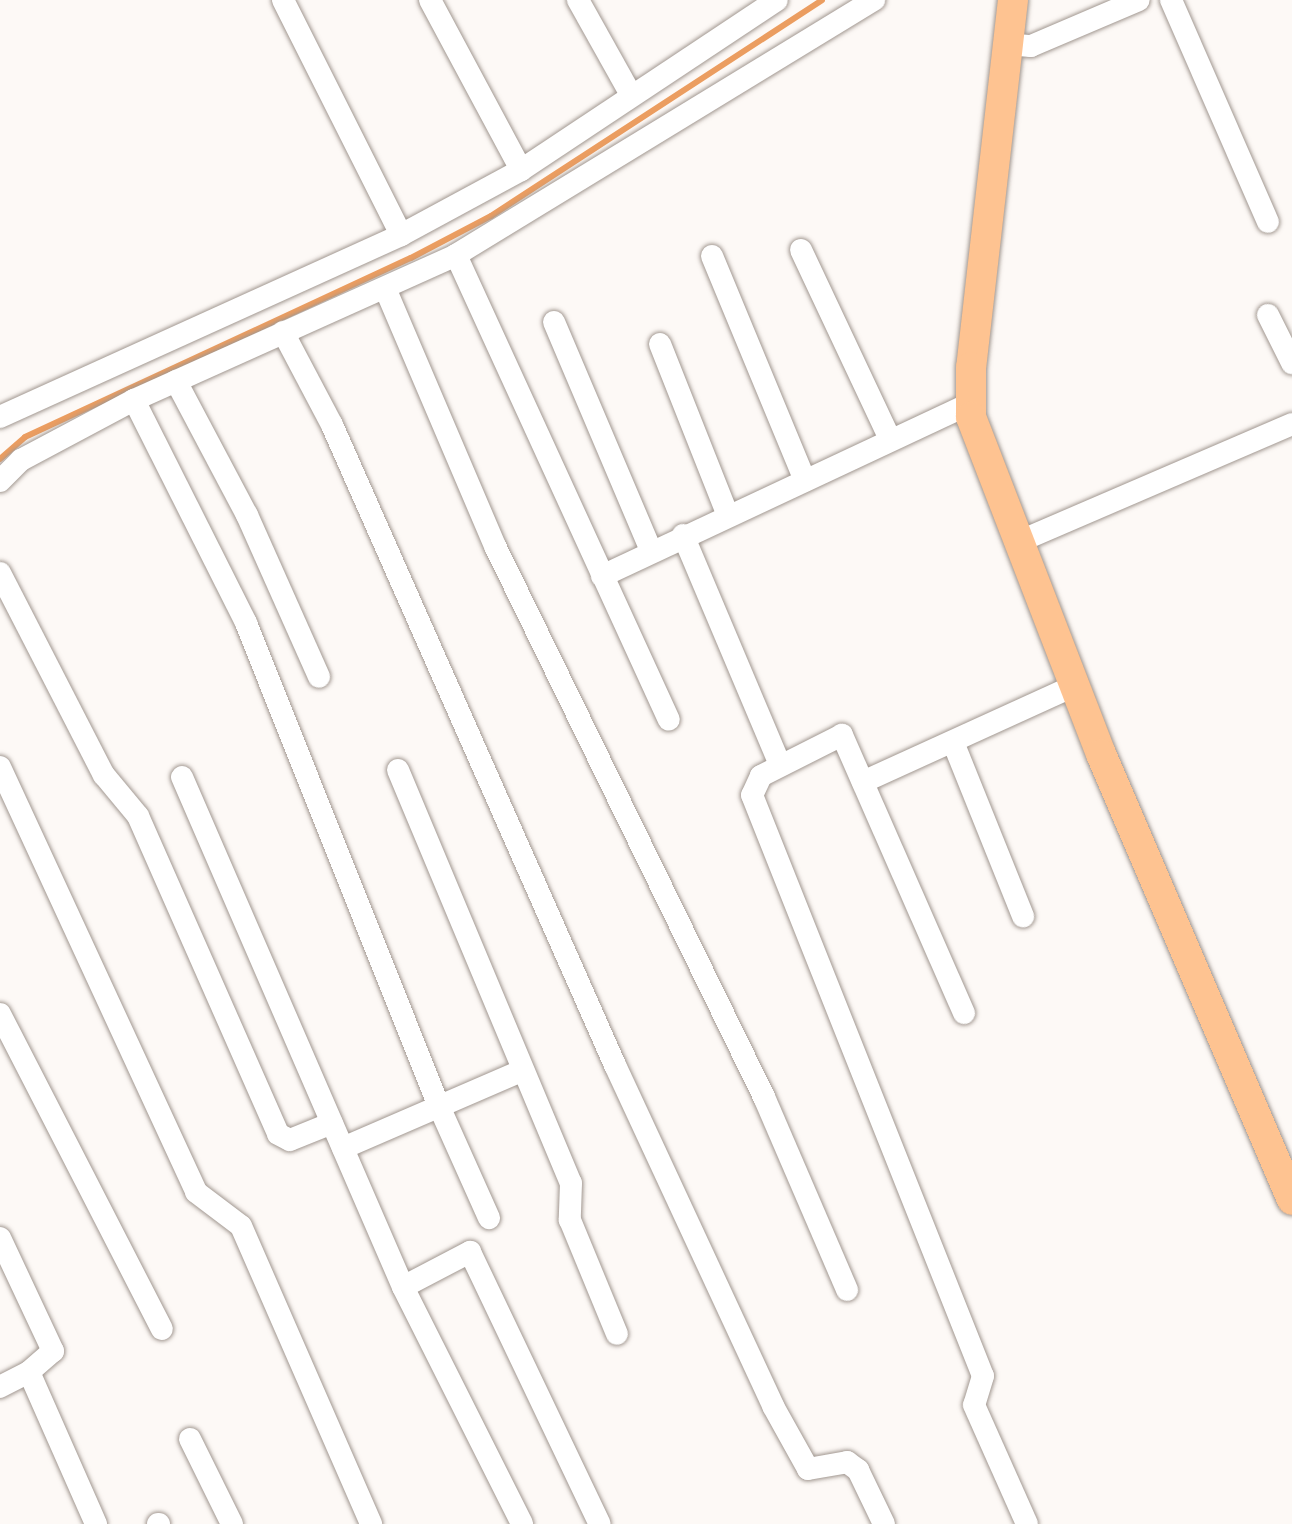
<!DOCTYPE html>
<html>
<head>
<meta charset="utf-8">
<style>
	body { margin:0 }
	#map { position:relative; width:1292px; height:1524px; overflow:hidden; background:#fdf9f6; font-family:Poppins,sans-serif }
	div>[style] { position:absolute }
	.stream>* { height:6px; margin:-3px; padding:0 3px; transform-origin:3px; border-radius:3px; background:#eb9d60 }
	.roads { filter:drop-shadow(0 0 2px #a19790) drop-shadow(0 0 2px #a19790) }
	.minor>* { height:22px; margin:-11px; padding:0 11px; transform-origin:11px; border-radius:11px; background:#fff }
	.major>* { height:30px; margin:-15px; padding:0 15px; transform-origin:15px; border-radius:15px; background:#fec391 }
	span { translate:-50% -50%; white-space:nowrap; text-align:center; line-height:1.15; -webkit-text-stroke:6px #fff; paint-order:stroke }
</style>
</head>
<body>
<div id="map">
	<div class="stream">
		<div style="left:0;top:459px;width:33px;rotate:-41deg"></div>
		<div style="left:25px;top:437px;width:425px;rotate:-24.9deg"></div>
		<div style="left:411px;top:258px;width:90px;rotate:-27.7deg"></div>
		<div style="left:491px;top:216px;width:395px;rotate:-33.1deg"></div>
	</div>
	<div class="roads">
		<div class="minor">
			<div style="left:283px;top:0;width:263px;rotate:63.3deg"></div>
			<div style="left:430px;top:0;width:193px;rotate:61.8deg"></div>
			<div style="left:578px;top:0;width:109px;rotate:60.8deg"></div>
			<div style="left:1171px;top:0;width:242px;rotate:66.4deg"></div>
			<div style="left:1007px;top:44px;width:24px;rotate:5deg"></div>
			<div style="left:1031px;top:46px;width:117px;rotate:-23.1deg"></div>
			<div style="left:801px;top:250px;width:207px;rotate:64.8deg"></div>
			<div style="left:456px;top:255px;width:511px;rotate:65.39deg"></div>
			<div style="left:712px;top:256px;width:243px;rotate:67.5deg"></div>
			<div style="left:385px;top:288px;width:283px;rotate:66.9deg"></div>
			<div style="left:496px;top:548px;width:611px;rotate:63.98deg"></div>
			<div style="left:764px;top:1097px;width:210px;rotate:66.7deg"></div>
			<div style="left:1268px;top:315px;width:54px;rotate:63.4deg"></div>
			<div style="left:554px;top:322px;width:249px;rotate:67deg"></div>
			<div style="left:283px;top:332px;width:105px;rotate:62.2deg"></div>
			<div style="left:332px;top:425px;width:700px;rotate:66.15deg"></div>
			<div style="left:615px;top:1065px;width:376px;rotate:65.1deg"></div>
			<div style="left:773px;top:1406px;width:72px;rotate:60.9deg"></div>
			<div style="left:808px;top:1469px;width:40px;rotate:-10deg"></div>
			<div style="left:847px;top:1462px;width:14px;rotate:36deg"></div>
			<div style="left:858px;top:1470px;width:60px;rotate:64.3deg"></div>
			<div style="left:660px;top:344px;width:185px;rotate:68.4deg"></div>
			<div style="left:176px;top:381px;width:152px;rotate:62.1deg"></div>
			<div style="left:247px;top:515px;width:177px;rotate:66deg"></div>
			<div style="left:134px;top:400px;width:250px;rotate:63.3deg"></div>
			<div style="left:246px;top:623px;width:518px;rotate:68.24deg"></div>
			<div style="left:438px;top:1104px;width:125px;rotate:65.9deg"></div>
			<div style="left:0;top:417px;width:440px;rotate:-24.4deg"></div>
			<div style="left:401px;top:235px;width:136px;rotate:-28.4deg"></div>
			<div style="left:521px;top:170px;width:307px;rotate:-33.6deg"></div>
			<div style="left:0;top:481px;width:30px;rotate:-45deg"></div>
			<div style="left:21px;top:460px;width:128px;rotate:-28deg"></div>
			<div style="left:134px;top:400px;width:353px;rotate:-24.2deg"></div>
			<div style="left:456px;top:255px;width:490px;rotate:-31.4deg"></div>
			<div style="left:683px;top:535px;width:250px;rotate:67.1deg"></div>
			<div style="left:1018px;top:542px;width:298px;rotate:-23.3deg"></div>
			<div style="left:0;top:573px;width:227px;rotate:62.8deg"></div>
			<div style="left:104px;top:775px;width:53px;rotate:50.3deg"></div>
			<div style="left:138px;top:816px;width:347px;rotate:66.2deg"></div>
			<div style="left:278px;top:1134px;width:13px;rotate:27deg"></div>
			<div style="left:290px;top:1140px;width:45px;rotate:-22deg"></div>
			<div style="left:602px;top:576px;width:408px;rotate:-25.1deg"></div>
			<div style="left:953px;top:742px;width:188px;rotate:68.1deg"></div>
			<div style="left:0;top:767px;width:468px;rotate:65.2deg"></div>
			<div style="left:196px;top:1192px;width:56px;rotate:37.1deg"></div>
			<div style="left:241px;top:1226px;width:325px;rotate:66.4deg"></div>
			<div style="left:398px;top:770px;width:448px;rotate:67.3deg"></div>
			<div style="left:571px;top:1183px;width:37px;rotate:92deg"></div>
			<div style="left:570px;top:1220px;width:123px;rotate:67.6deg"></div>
			<div style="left:182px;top:777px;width:556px;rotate:66.57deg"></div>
			<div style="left:403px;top:1287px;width:265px;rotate:63.3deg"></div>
			<div style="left:863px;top:782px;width:232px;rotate:-24.5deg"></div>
			<div style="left:964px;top:1013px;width:304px;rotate:-113.7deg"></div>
			<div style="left:842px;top:735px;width:91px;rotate:153.2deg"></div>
			<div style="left:761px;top:776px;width:21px;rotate:115deg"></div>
			<div style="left:752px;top:795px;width:625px;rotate:68.32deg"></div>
			<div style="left:983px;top:1376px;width:30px;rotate:107deg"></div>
			<div style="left:974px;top:1405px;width:130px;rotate:66deg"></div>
			<div style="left:0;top:1014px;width:354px;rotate:62.8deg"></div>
			<div style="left:343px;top:1148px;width:196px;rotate:-23.4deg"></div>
			<div style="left:0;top:1238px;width:125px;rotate:64.9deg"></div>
			<div style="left:53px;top:1351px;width:32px;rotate:139deg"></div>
			<div style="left:29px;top:1372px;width:33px;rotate:153deg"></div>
			<div style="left:403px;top:1287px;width:76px;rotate:-27.6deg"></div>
			<div style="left:470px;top:1252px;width:301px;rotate:64.5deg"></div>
			<div style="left:29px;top:1372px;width:166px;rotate:66.2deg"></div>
			<div style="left:190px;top:1439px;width:95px;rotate:63.7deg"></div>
			<div style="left:158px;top:1524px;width:1px"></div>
		</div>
		<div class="major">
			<div style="left:1013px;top:0;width:369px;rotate:96.5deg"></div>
			<div style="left:971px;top:367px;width:50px;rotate:90deg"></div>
			<div style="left:971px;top:417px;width:361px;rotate:68.9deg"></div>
			<div style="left:1101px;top:754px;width:485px;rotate:66.8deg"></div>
		</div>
	</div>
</div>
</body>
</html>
